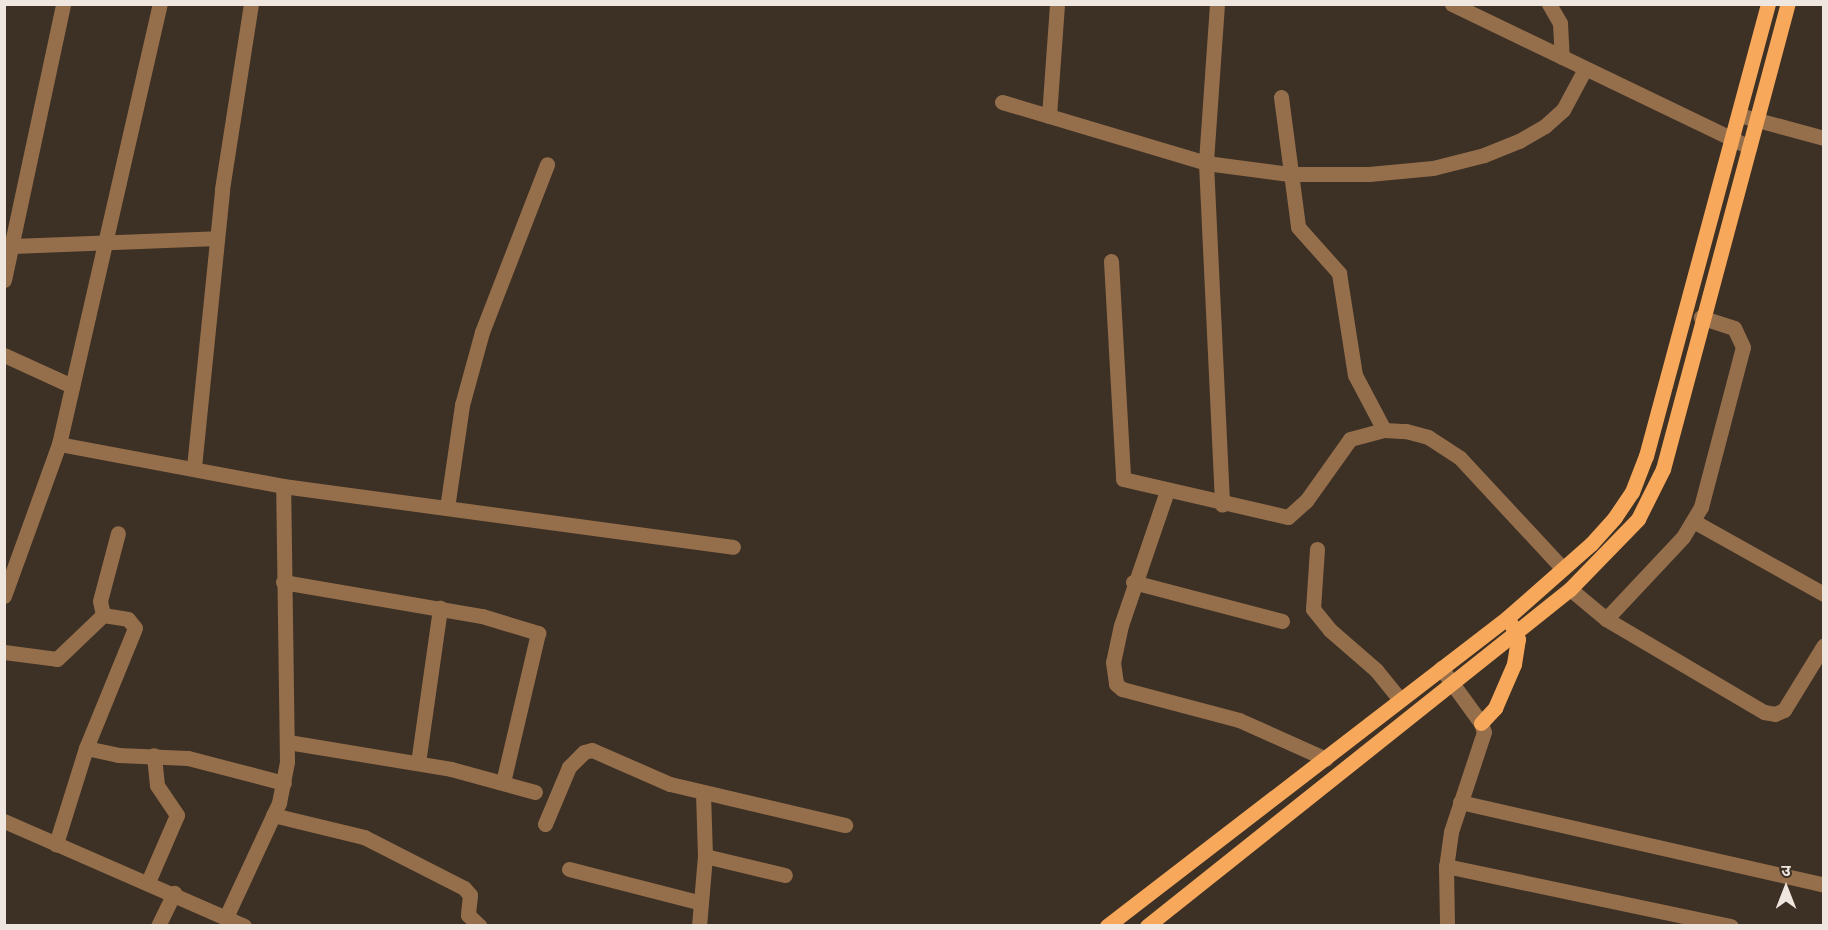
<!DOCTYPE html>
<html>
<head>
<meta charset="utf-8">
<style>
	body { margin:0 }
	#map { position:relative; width:1828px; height:930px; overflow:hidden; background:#3d3025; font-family:Lora,"Noto Sans Devanagari",serif }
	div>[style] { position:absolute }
	.minor>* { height:15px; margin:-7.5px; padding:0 7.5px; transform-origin:7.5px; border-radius:7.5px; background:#956f4b }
	.major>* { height:15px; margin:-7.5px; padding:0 7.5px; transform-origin:7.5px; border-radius:7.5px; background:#f7a85a }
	span { translate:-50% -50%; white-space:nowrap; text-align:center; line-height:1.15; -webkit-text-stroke:4.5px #3d3025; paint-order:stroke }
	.frame { position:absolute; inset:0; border:6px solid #eee6df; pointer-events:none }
	.north { position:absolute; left:1756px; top:858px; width:60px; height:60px; -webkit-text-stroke:4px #3d3025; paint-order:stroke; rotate:0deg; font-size:16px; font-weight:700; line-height:24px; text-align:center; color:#eee6df }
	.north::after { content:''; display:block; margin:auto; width:21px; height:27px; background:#eee6df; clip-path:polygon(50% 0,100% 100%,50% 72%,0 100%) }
</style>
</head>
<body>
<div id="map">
	<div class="minor">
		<div style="left:1217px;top:4px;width:159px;rotate:94deg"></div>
		<div style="left:1206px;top:163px;width:342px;rotate:87.3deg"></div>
		<div style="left:1452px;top:4px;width:330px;rotate:25.7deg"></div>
		<div style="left:1549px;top:4px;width:22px;rotate:60deg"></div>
		<div style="left:1560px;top:23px;width:34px;rotate:87deg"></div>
		<div style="left:1281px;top:97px;width:131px;rotate:82.5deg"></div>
		<div style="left:1298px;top:227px;width:62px;rotate:48.3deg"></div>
		<div style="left:1339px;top:273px;width:103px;rotate:81.1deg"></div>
		<div style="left:1355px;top:375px;width:62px;rotate:62.2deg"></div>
		<div style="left:1002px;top:102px;width:213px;rotate:16.6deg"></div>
		<div style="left:1206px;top:163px;width:84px;rotate:7.5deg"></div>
		<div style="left:1289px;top:174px;width:80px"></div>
		<div style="left:1369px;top:174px;width:64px;rotate:-5.4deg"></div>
		<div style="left:1433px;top:168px;width:53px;rotate:-14.3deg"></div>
		<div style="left:1484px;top:155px;width:38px;rotate:-22deg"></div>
		<div style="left:1519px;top:141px;width:30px;rotate:-30deg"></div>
		<div style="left:1545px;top:126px;width:24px;rotate:-42deg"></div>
		<div style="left:1563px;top:110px;width:47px;rotate:-61.8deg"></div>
		<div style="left:1739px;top:115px;width:88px;rotate:15.1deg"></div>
		<div style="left:1049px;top:116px;width:112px;rotate:-85.9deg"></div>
		<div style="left:12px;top:246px;width:205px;rotate:-2.2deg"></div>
		<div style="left:1111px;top:261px;width:218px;rotate:86.8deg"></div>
		<div style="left:1123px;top:479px;width:169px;rotate:13deg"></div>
		<div style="left:1288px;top:517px;width:24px;rotate:-42deg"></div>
		<div style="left:1306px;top:501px;width:76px;rotate:-54.6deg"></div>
		<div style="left:1350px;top:439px;width:35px;rotate:-15deg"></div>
		<div style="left:1384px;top:430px;width:22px;rotate:3deg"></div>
		<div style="left:1406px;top:431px;width:23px;rotate:15deg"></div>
		<div style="left:1428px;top:437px;width:38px;rotate:33deg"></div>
		<div style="left:1460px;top:458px;width:151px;rotate:47.1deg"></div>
		<div style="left:4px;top:280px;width:282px;rotate:-77.9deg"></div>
		<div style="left:4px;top:355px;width:75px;rotate:24.5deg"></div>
		<div style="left:59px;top:444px;width:228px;rotate:10.6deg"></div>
		<div style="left:283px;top:486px;width:454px;rotate:7.7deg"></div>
		<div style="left:194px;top:467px;width:279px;rotate:-84.2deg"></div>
		<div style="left:222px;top:189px;width:187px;rotate:-81.1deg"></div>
		<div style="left:1167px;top:491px;width:142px;rotate:108.9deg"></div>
		<div style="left:1121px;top:625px;width:38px;rotate:102deg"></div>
		<div style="left:1113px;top:662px;width:22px;rotate:82deg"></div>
		<div style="left:1116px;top:684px;width:8px;rotate:40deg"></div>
		<div style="left:1122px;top:689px;width:121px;rotate:14.8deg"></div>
		<div style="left:1239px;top:720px;width:95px;rotate:24.1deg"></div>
		<div style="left:447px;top:508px;width:104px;rotate:-81.7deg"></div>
		<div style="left:462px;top:405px;width:76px;rotate:-74.7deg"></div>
		<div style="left:482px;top:332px;width:180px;rotate:-68.8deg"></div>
		<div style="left:1695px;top:522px;width:148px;rotate:29.2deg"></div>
		<div style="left:1317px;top:549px;width:60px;rotate:93.8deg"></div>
		<div style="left:1313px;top:609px;width:27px;rotate:51deg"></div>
		<div style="left:1330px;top:630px;width:61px;rotate:41deg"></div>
		<div style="left:1376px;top:670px;width:38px;rotate:51deg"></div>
		<div style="left:283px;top:582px;width:202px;rotate:9.7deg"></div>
		<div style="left:482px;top:616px;width:59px;rotate:16.9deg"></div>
		<div style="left:538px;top:633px;width:153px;rotate:103.2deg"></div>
		<div style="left:1133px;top:582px;width:154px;rotate:14.7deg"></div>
		<div style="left:1570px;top:589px;width:47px;rotate:39.8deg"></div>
		<div style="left:1606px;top:619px;width:183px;rotate:30.5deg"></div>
		<div style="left:1764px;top:712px;width:11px;rotate:10deg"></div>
		<div style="left:1775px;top:714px;width:10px;rotate:-24deg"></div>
		<div style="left:1784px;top:710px;width:76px;rotate:-58.4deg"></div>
		<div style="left:4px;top:596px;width:162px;rotate:-70.1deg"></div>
		<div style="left:59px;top:444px;width:451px;rotate:-77.1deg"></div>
		<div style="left:103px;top:615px;width:14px;rotate:-102deg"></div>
		<div style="left:100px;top:601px;width:70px;rotate:-75.2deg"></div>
		<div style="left:1606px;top:619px;width:112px;rotate:-46.8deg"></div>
		<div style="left:1683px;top:537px;width:35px;rotate:-59deg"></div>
		<div style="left:1701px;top:507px;width:165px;rotate:-75.3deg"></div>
		<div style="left:1743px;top:347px;width:21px;rotate:-115deg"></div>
		<div style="left:1734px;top:328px;width:35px;rotate:-162deg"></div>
		<div style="left:4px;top:652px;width:53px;rotate:7.5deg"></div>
		<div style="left:57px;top:659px;width:64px;rotate:-43.7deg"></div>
		<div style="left:103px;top:615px;width:25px;rotate:9deg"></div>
		<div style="left:128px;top:619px;width:11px;rotate:52deg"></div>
		<div style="left:135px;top:628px;width:130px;rotate:112.2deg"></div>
		<div style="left:86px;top:748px;width:101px;rotate:107.4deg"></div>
		<div style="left:1441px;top:668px;width:68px;rotate:54deg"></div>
		<div style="left:1481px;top:723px;width:9px;rotate:72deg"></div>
		<div style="left:1484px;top:732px;width:105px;rotate:108.3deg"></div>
		<div style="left:1451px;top:832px;width:34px;rotate:98deg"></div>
		<div style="left:1446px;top:866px;width:60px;rotate:89deg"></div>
		<div style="left:288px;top:742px;width:165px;rotate:9.4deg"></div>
		<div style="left:451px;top:769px;width:87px;rotate:15.3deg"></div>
		<div style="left:86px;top:748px;width:33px;rotate:12deg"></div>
		<div style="left:118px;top:755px;width:70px;rotate:2.5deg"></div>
		<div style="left:188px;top:758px;width:99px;rotate:14.6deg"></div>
		<div style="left:418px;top:763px;width:157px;rotate:-81.9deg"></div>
		<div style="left:1460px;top:802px;width:373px;rotate:12.8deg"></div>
		<div style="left:273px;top:815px;width:94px;rotate:13.6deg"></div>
		<div style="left:364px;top:837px;width:112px;rotate:27deg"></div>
		<div style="left:464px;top:888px;width:9px;rotate:49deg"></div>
		<div style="left:470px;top:895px;width:20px;rotate:96deg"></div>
		<div style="left:468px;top:915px;width:16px;rotate:43deg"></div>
		<div style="left:4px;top:821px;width:262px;rotate:23.6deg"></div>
		<div style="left:545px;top:824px;width:62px;rotate:-67.2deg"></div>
		<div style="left:569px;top:767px;width:21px;rotate:-45deg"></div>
		<div style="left:584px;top:752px;width:8px;rotate:-14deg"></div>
		<div style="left:592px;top:750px;width:85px;rotate:23.6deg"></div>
		<div style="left:670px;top:784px;width:180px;rotate:13.2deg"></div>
		<div style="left:705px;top:856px;width:82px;rotate:13.4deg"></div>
		<div style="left:1446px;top:866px;width:291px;rotate:11.9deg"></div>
		<div style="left:569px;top:869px;width:136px;rotate:14.4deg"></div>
		<div style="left:148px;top:882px;width:73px;rotate:-66.6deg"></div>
		<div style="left:177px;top:815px;width:36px;rotate:-124deg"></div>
		<div style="left:157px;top:785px;width:30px;rotate:-96deg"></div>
		<div style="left:227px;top:915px;width:123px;rotate:-65.1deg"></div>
		<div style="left:279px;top:803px;width:42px;rotate:-79deg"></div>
		<div style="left:287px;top:762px;width:276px;rotate:-90.8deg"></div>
		<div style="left:158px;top:926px;width:37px;rotate:-64deg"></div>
		<div style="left:699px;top:926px;width:70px;rotate:-85.1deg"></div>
		<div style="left:705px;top:856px;width:64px;rotate:-91.8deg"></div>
	</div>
	<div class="major">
		<div style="left:1481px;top:723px;width:21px;rotate:-47deg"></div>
		<div style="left:1495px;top:708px;width:48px;rotate:-66.6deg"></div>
		<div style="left:1514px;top:664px;width:25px;rotate:-81deg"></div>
		<div style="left:1518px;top:639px;width:17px;rotate:-115deg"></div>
		<div style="left:1107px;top:926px;width:505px;rotate:-37.6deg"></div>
		<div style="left:1507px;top:618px;width:112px;rotate:-41.4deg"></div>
		<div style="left:1591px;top:544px;width:36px;rotate:-48deg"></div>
		<div style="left:1615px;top:517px;width:30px;rotate:-56deg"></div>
		<div style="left:1632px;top:492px;width:39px;rotate:-69deg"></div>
		<div style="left:1646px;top:456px;width:468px;rotate:-74.9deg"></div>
		<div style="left:1147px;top:926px;width:541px;rotate:-38.54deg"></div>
		<div style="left:1570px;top:589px;width:98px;rotate:-45.8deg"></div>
		<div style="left:1638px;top:519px;width:56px;rotate:-63.4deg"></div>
		<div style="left:1663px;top:469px;width:482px;rotate:-75deg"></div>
	</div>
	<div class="frame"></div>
	<div class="north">उ</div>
</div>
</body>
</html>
